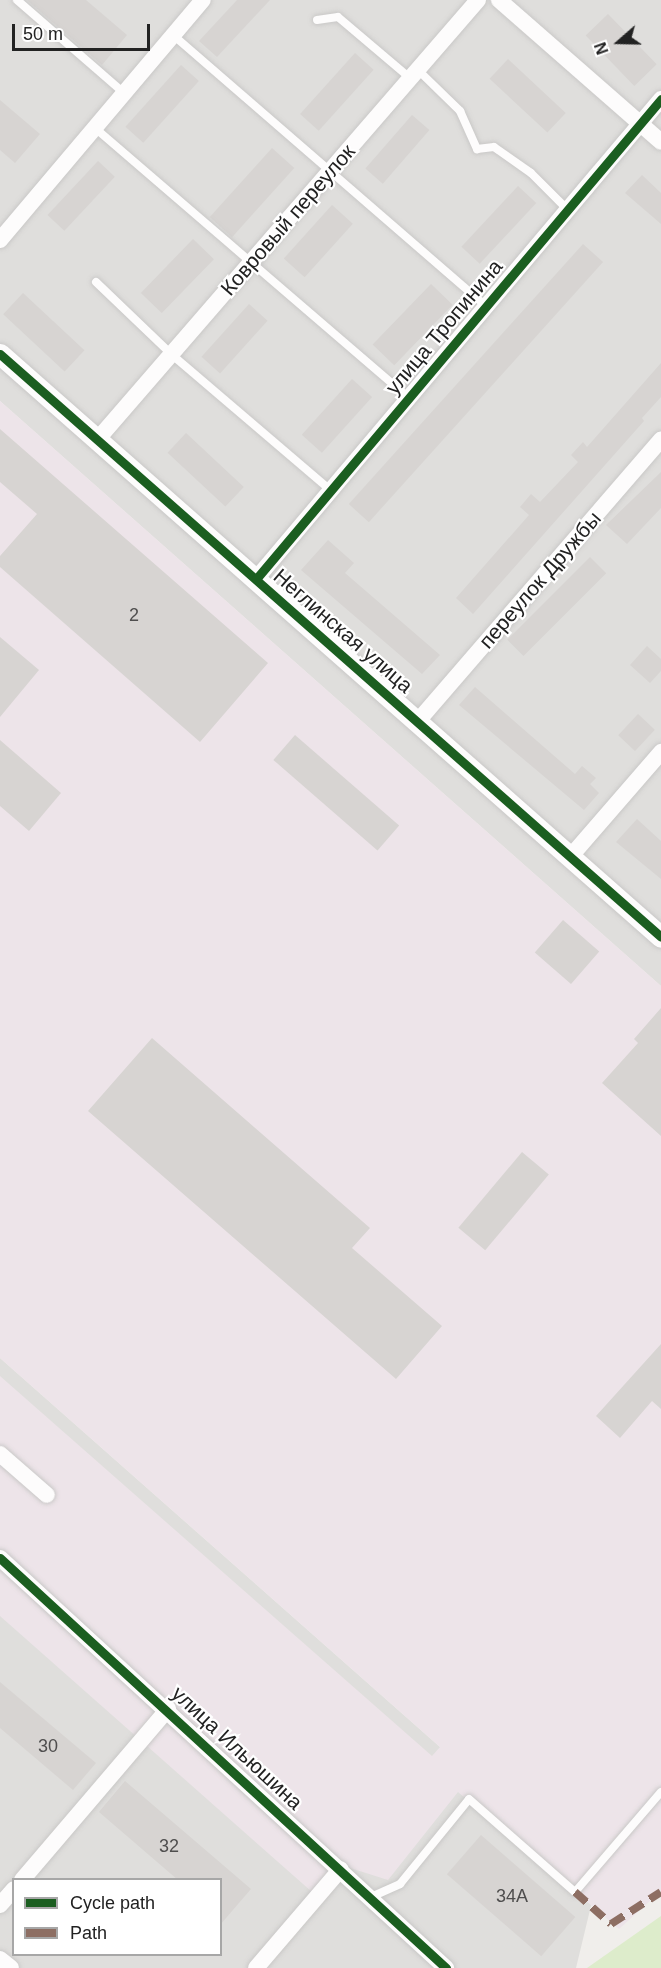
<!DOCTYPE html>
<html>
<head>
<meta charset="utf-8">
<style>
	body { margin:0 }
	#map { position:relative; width:661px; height:1968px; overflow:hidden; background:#f0eeeb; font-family:Helvetica,sans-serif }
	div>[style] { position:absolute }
	.residential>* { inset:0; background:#dfdedc }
	.industrial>* { inset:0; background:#ede4e9 }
	.grass>* { inset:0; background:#ddeccb }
	.building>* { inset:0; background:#d7d4d2; transform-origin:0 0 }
	.roads { filter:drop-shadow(0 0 2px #c9c8c7) drop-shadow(0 0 2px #c9c8c7) }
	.service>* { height:8px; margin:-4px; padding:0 4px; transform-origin:4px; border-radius:4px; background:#fdfcfc }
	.minor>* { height:16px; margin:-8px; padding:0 8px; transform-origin:8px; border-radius:8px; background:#fdfcfc }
	.tertiary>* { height:21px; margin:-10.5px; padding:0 10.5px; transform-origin:10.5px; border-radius:10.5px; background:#fdfcfc }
	.quiet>* { height:8px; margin-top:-4px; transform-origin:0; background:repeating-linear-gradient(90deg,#8d6e63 0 15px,transparent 0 23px) }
	.cycleway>* { height:9px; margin:-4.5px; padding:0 4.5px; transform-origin:4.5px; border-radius:4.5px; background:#1b5e20 }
	span { translate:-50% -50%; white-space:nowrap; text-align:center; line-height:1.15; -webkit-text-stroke:4.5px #fff; paint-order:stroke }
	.number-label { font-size:18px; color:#4f4e4e }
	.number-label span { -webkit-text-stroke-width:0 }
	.street-label { font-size:21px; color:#222 }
	.legend { position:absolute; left:12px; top:1878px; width:210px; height:78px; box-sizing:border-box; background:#fff; border:2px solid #a7a7a7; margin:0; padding:8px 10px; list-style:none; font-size:18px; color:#222 }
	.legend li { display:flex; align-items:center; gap:12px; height:30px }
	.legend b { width:30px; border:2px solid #a7a7a7 }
	.north { position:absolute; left:589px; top:12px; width:60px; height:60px; -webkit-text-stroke:4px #fff; paint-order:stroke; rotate:250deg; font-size:16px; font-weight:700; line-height:24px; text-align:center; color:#222 }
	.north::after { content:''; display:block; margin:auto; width:21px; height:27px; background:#222; clip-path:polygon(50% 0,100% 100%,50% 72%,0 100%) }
	.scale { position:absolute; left:12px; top:24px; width:138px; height:27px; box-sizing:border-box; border:3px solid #222; border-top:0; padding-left:8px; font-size:18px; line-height:21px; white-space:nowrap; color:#222; -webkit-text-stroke:4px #fff; paint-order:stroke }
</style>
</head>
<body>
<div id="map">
	<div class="residential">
		<div style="clip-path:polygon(0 0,661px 0,661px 986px,0 401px)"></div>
		<div style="clip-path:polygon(evenodd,0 1358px,596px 1885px,576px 1968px,0 1968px,0 1358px,14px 1880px,220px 1880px,220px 1954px,14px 1954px,14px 1880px)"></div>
	</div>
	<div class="industrial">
		<div style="clip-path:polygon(0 401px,661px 986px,661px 1891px,619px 1929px,458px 1792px,388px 1880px,344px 1866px,320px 1899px,0 1616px,0 1376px,432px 1756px,440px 1747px,0 1358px)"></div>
	</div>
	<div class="grass">
		<div style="clip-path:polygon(661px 1916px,661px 1968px,587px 1968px)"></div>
	</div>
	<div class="building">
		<div style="clip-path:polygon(27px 0,86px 0,127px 35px,102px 65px)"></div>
		<div style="clip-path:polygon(237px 0,270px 0,217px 57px,199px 41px)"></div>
		<div style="left:608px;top:14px;width:70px;height:31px;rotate:46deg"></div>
		<div style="left:355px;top:53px;width:25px;height:82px;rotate:42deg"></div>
		<div style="left:508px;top:59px;width:79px;height:27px;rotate:43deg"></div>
		<div style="left:181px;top:65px;width:24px;height:83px;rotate:42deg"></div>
		<div style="clip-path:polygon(0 100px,40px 134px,15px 163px,0 150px)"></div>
		<div style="left:412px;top:115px;width:23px;height:71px;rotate:41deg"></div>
		<div style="left:272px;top:148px;width:30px;height:93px;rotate:42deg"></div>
		<div style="left:98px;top:161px;width:23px;height:74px;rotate:43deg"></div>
		<div style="clip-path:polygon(642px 175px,661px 193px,661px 224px,625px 193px)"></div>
		<div style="left:518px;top:186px;width:25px;height:83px;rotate:43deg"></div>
		<div style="left:332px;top:205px;width:28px;height:72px;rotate:42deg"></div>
		<div style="left:193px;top:239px;width:29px;height:75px;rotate:44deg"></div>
		<div style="left:583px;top:244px;width:27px;height:350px;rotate:42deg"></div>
		<div style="left:431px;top:284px;width:30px;height:84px;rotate:44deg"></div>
		<div style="left:23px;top:293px;width:84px;height:29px;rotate:43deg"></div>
		<div style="left:249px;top:304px;width:25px;height:71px;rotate:42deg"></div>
		<div style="clip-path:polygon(661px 363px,661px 397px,642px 418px,644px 421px,473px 614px,456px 598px,529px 515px,520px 507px,531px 494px,540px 502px,578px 462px,571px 455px,583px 442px,587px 447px)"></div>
		<div style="left:352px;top:379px;width:27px;height:75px;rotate:42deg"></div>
		<div style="clip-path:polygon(0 429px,268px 663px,200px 742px,0 567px,0 556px,37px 514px,0 482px)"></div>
		<div style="left:186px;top:433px;width:79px;height:27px;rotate:43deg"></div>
		<div style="clip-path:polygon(661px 472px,661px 508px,627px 544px,606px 525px)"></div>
		<div style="clip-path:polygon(328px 540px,354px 563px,345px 573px,440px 655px,422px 674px,301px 570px)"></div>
		<div style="left:590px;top:557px;width:23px;height:117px;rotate:45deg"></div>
		<div style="clip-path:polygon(0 637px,39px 670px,0 717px)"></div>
		<div style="clip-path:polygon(647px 646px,661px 659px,661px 671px,650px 683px,630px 665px)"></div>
		<div style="clip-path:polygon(475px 687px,575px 774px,582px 766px,596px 778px,590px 784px,599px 793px,584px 810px,459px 705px)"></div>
		<div style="left:638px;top:714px;width:23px;height:29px;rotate:43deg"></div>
		<div style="left:295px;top:735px;width:138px;height:33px;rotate:41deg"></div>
		<div style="clip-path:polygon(0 740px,61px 793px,29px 831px,0 806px)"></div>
		<div style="clip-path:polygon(637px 819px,661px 841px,661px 879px,616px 842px)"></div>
		<div style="left:563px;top:920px;width:48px;height:43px;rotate:41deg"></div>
		<div style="clip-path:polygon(661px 1008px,661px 1136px,602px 1083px,638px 1043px,634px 1039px)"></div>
		<div style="clip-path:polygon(152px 1038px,370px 1228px,352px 1248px,442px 1326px,396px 1379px,88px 1111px)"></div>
		<div style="left:522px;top:1152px;width:35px;height:99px;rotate:40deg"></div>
		<div style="clip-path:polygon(661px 1344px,661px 1409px,652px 1401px,620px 1438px,596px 1416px)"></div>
		<div style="clip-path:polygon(0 1682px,96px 1763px,73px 1790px,0 1728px)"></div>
		<div style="clip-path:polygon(125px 1781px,251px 1889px,220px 1925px,220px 1880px,178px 1880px,99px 1812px)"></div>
		<div style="left:481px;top:1835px;width:125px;height:52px;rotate:41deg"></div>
	</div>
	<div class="roads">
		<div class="service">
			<div style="left:17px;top:0;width:142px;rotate:41deg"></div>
			<div style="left:317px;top:20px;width:21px;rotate:-8deg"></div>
			<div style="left:338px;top:17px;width:94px;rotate:40.3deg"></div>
			<div style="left:173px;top:35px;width:414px;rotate:40.9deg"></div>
			<div style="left:418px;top:70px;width:59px;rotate:44.3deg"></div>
			<div style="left:460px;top:111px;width:42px;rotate:65.9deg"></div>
			<div style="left:477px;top:149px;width:17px;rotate:-7deg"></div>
			<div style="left:494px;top:147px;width:45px;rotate:35.1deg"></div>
			<div style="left:531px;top:173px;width:51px;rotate:45deg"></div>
			<div style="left:95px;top:128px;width:413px;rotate:40.7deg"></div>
			<div style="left:96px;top:282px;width:104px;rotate:43.8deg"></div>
			<div style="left:171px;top:354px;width:209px;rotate:40.5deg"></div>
			<div style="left:371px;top:1897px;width:32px;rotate:-24deg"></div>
			<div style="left:400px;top:1884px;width:109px;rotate:-50.9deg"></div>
			<div style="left:469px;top:1799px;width:141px;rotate:41.3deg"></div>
			<div style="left:575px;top:1892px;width:132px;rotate:-49.3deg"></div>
		</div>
		<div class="minor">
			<div style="left:499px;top:0;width:215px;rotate:41.2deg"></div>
			<div style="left:0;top:240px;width:314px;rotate:-49.8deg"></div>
			<div style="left:97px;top:440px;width:582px;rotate:-49.11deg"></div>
			<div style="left:256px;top:579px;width:628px;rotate:-49.84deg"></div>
			<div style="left:418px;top:721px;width:372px;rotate:-49.2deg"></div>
			<div style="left:571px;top:856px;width:138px;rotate:-49.1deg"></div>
			<div style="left:0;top:1454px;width:62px;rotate:41.1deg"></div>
			<div style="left:0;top:1558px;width:606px;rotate:42.59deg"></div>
			<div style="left:22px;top:1880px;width:225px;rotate:-49.5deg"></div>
			<div style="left:0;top:1905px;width:21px;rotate:-49deg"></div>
			<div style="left:0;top:1959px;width:14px;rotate:39deg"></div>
			<div style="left:256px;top:1968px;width:130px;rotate:-49.4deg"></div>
		</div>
		<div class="tertiary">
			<div style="left:0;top:354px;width:881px;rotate:41.41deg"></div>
		</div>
	</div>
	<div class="quiet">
		<div style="left:575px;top:1892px;width:48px;rotate:41.6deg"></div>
		<div style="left:611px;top:1924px;width:59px;rotate:-32.6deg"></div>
	</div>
	<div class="cycleway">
		<div style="left:0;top:354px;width:881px;rotate:41.41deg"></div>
		<div style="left:256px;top:579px;width:628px;rotate:-49.84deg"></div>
		<div style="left:0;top:1558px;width:606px;rotate:42.59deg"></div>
	</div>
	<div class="number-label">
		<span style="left:134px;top:615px">2</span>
		<span style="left:48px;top:1746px">30</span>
		<span style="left:169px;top:1846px">32</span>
		<span style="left:512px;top:1896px">34А</span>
	</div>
	<div class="street-label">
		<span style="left:288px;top:220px;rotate:-49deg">Ковровый переулок</span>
		<span style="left:444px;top:327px;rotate:-50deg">улица Тропинина</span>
		<span style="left:540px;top:580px;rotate:-49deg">переулок Дружбы</span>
		<span style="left:343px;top:631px;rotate:41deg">Неглинская улица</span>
		<span style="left:237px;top:1748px;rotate:43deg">улица Ильюшина</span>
	</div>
	<ul class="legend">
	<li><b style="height:8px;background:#1b5e20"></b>Cycle path</li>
	<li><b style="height:8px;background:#8d6e63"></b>Path</li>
	</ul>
	<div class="north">N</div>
	<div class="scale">50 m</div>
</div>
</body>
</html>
